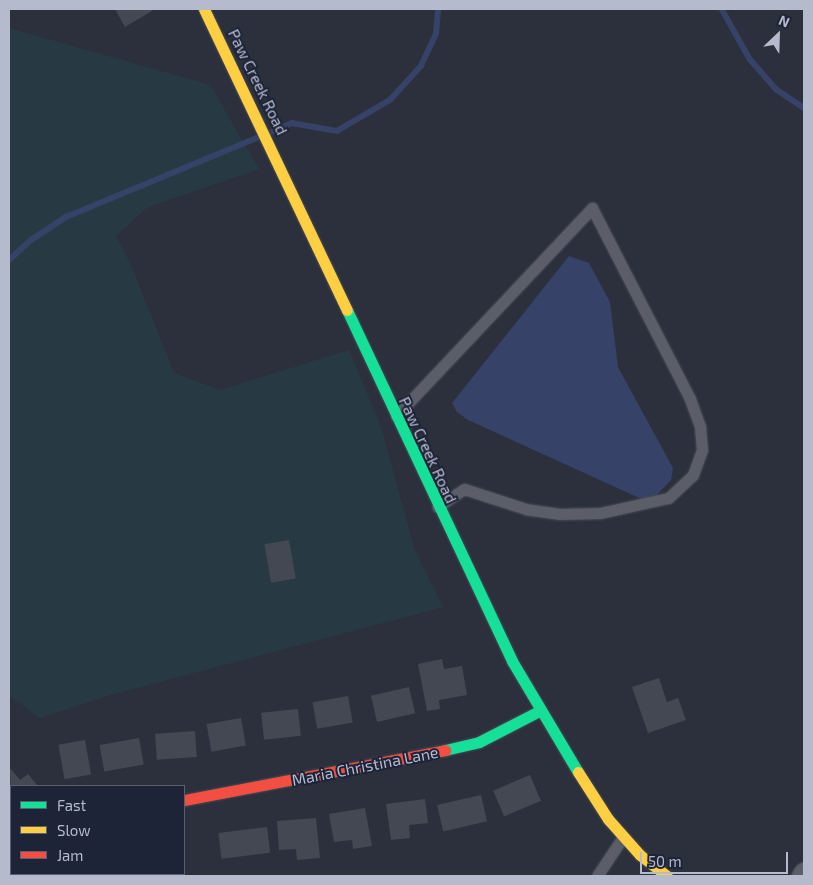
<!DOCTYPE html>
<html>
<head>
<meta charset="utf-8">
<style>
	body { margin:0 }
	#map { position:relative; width:813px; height:885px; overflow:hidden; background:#2b303c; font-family:"Exo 2",sans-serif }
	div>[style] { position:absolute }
	.green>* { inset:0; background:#273a43 }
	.water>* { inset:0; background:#364267 }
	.stream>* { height:5.5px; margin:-2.75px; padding:0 2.75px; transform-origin:2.75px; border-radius:2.75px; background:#364267 }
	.building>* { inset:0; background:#444852; transform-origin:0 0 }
	.roads { filter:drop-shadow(0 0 1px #474b54) drop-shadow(0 0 1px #474b54) }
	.lane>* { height:11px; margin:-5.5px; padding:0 5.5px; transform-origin:5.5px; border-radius:5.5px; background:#5b5e69 }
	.street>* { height:21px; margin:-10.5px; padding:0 10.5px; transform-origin:10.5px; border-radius:10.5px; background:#5b5e69 }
	.fast>* { height:11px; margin:-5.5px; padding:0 5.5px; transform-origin:5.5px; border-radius:5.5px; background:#16e098 }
	.slow>* { height:11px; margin:-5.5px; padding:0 5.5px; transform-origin:5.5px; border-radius:5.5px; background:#ffcf43 }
	.jam>* { height:11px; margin:-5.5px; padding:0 5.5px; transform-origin:5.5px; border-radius:5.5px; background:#f24e42 }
	span { translate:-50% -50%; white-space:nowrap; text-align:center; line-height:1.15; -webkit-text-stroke:4px #1d2438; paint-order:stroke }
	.street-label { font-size:16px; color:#b5bacc }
	.frame { position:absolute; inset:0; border:10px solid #b5bacc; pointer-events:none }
	.legend { position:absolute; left:10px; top:785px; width:175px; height:90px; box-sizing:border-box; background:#1d2438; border:1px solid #5a6073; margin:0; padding:6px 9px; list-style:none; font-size:15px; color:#b5bacc }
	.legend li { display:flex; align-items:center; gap:10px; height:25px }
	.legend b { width:25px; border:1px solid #5a6073 }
	.north { position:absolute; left:753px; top:10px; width:50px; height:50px; -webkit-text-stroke:4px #1d2438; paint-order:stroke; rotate:24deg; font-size:14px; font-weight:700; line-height:20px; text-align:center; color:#b5bacc }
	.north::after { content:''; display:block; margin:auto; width:18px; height:22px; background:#b5bacc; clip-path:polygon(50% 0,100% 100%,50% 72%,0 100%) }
	.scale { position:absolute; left:640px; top:852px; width:148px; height:22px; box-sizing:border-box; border:2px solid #b5bacc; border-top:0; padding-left:6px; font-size:15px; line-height:18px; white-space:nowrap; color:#b5bacc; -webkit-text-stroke:4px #1d2438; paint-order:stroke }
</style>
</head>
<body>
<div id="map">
	<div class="green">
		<div style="clip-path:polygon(9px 28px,210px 85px,259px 169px,148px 207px,116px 236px,131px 265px,174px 373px,220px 390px,349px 350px,381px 427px,415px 551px,443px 607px,110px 695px,40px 718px,9px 695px)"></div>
	</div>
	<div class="water">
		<div style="clip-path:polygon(569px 256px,589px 263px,610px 302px,618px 367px,673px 468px,671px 480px,653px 499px,646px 501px,468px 420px,457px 412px,452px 403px)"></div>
	</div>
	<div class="stream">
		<div style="left:722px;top:9px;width:57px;rotate:60.8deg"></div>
		<div style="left:750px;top:59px;width:40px;rotate:49deg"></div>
		<div style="left:776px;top:89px;width:34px;rotate:34deg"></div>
		<div style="left:272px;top:132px;width:22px;rotate:-24deg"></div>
		<div style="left:292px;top:123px;width:46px;rotate:10.1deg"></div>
		<div style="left:337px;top:131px;width:61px;rotate:-30.3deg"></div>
		<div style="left:390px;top:100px;width:46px;rotate:-47.6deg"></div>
		<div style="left:421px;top:66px;width:35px;rotate:-65deg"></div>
		<div style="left:436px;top:34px;width:25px;rotate:-85deg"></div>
		<div style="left:9px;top:260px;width:30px;rotate:-42deg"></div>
		<div style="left:31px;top:240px;width:42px;rotate:-33.3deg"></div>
		<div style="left:66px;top:217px;width:209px;rotate:-22.5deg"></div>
	</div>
	<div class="building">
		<div style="clip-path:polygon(115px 9px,151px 9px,152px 11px,125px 27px)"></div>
		<div style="left:289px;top:540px;width:39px;height:25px;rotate:80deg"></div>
		<div style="clip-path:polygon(442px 659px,444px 669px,462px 666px,467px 695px,439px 700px,440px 709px,427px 711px,418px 664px)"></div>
		<div style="clip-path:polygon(659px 678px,667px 702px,678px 698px,686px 720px,648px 733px,632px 687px)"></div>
		<div style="left:409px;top:687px;width:27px;height:39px;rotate:77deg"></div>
		<div style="left:348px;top:696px;width:27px;height:36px;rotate:80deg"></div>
		<div style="left:298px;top:709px;width:27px;height:37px;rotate:84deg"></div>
		<div style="left:241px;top:718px;width:28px;height:35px;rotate:80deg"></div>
		<div style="left:195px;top:731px;width:26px;height:40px;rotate:86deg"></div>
		<div style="left:139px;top:738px;width:27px;height:40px;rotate:80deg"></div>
		<div style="left:85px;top:740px;width:35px;height:27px;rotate:80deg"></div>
		<div style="clip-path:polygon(10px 768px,20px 780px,28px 774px,38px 786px,11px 786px,11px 810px)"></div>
		<div style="left:530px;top:775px;width:28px;height:40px;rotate:67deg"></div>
		<div style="left:481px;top:795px;width:27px;height:45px;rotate:77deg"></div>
		<div style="clip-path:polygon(425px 799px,428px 823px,409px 825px,410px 838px,391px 840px,386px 804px)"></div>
		<div style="clip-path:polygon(365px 808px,372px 846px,353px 849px,352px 840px,334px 842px,329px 814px)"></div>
		<div style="clip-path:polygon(316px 818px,320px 858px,297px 860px,296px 849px,279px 850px,277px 821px)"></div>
		<div style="left:267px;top:827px;width:26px;height:49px;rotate:83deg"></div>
		<div style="clip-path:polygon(109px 874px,129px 874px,132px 876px,107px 876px)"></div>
	</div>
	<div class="roads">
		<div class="lane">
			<div style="left:396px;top:416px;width:286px;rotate:-46.7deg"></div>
			<div style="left:592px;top:208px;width:215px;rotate:62.8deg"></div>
			<div style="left:690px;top:399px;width:30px;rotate:70deg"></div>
			<div style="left:700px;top:427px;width:23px;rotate:85deg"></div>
			<div style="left:702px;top:450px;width:27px;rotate:110deg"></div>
			<div style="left:693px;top:475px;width:34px;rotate:137deg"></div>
			<div style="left:668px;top:498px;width:70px;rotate:167.6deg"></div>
			<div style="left:600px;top:513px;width:40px;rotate:178.6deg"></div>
			<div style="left:560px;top:514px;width:34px;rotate:-172deg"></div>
			<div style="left:526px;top:509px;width:65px;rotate:-162.1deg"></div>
			<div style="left:464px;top:489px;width:32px;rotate:146deg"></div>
			<div style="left:597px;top:876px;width:47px;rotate:-56.3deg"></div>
		</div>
		<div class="street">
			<div style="left:9px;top:857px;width:4px;rotate:56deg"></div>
			<div style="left:26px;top:874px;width:4px;rotate:34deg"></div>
			<div style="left:802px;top:876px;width:4px;rotate:-56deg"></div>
		</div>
		<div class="fast">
			<div style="left:347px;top:310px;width:388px;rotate:64.8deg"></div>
			<div style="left:512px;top:661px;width:129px;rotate:59.3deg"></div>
			<div style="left:445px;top:750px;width:35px;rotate:-13deg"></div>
			<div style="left:479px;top:742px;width:68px;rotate:-27.3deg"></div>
		</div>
		<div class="slow">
			<div style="left:204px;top:9px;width:333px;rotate:64.6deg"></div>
			<div style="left:578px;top:772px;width:56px;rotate:57.4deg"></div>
			<div style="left:608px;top:819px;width:48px;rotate:48.4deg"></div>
			<div style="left:640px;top:855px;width:34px;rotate:38deg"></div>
		</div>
		<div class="jam">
			<div style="left:184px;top:800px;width:266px;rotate:-10.8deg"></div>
		</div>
	</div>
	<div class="street-label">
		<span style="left:258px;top:82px;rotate:64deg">Paw Creek Road</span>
		<span style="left:428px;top:450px;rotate:65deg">Paw Creek Road</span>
		<span style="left:365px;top:766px;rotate:-11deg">Maria Christina Lane</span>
	</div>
	<div class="frame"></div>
	<ul class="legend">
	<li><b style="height:6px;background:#16e098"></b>Fast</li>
	<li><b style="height:6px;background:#ffcf43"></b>Slow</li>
	<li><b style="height:6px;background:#f24e42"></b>Jam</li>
	</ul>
	<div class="north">N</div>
	<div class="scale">50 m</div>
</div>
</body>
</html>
